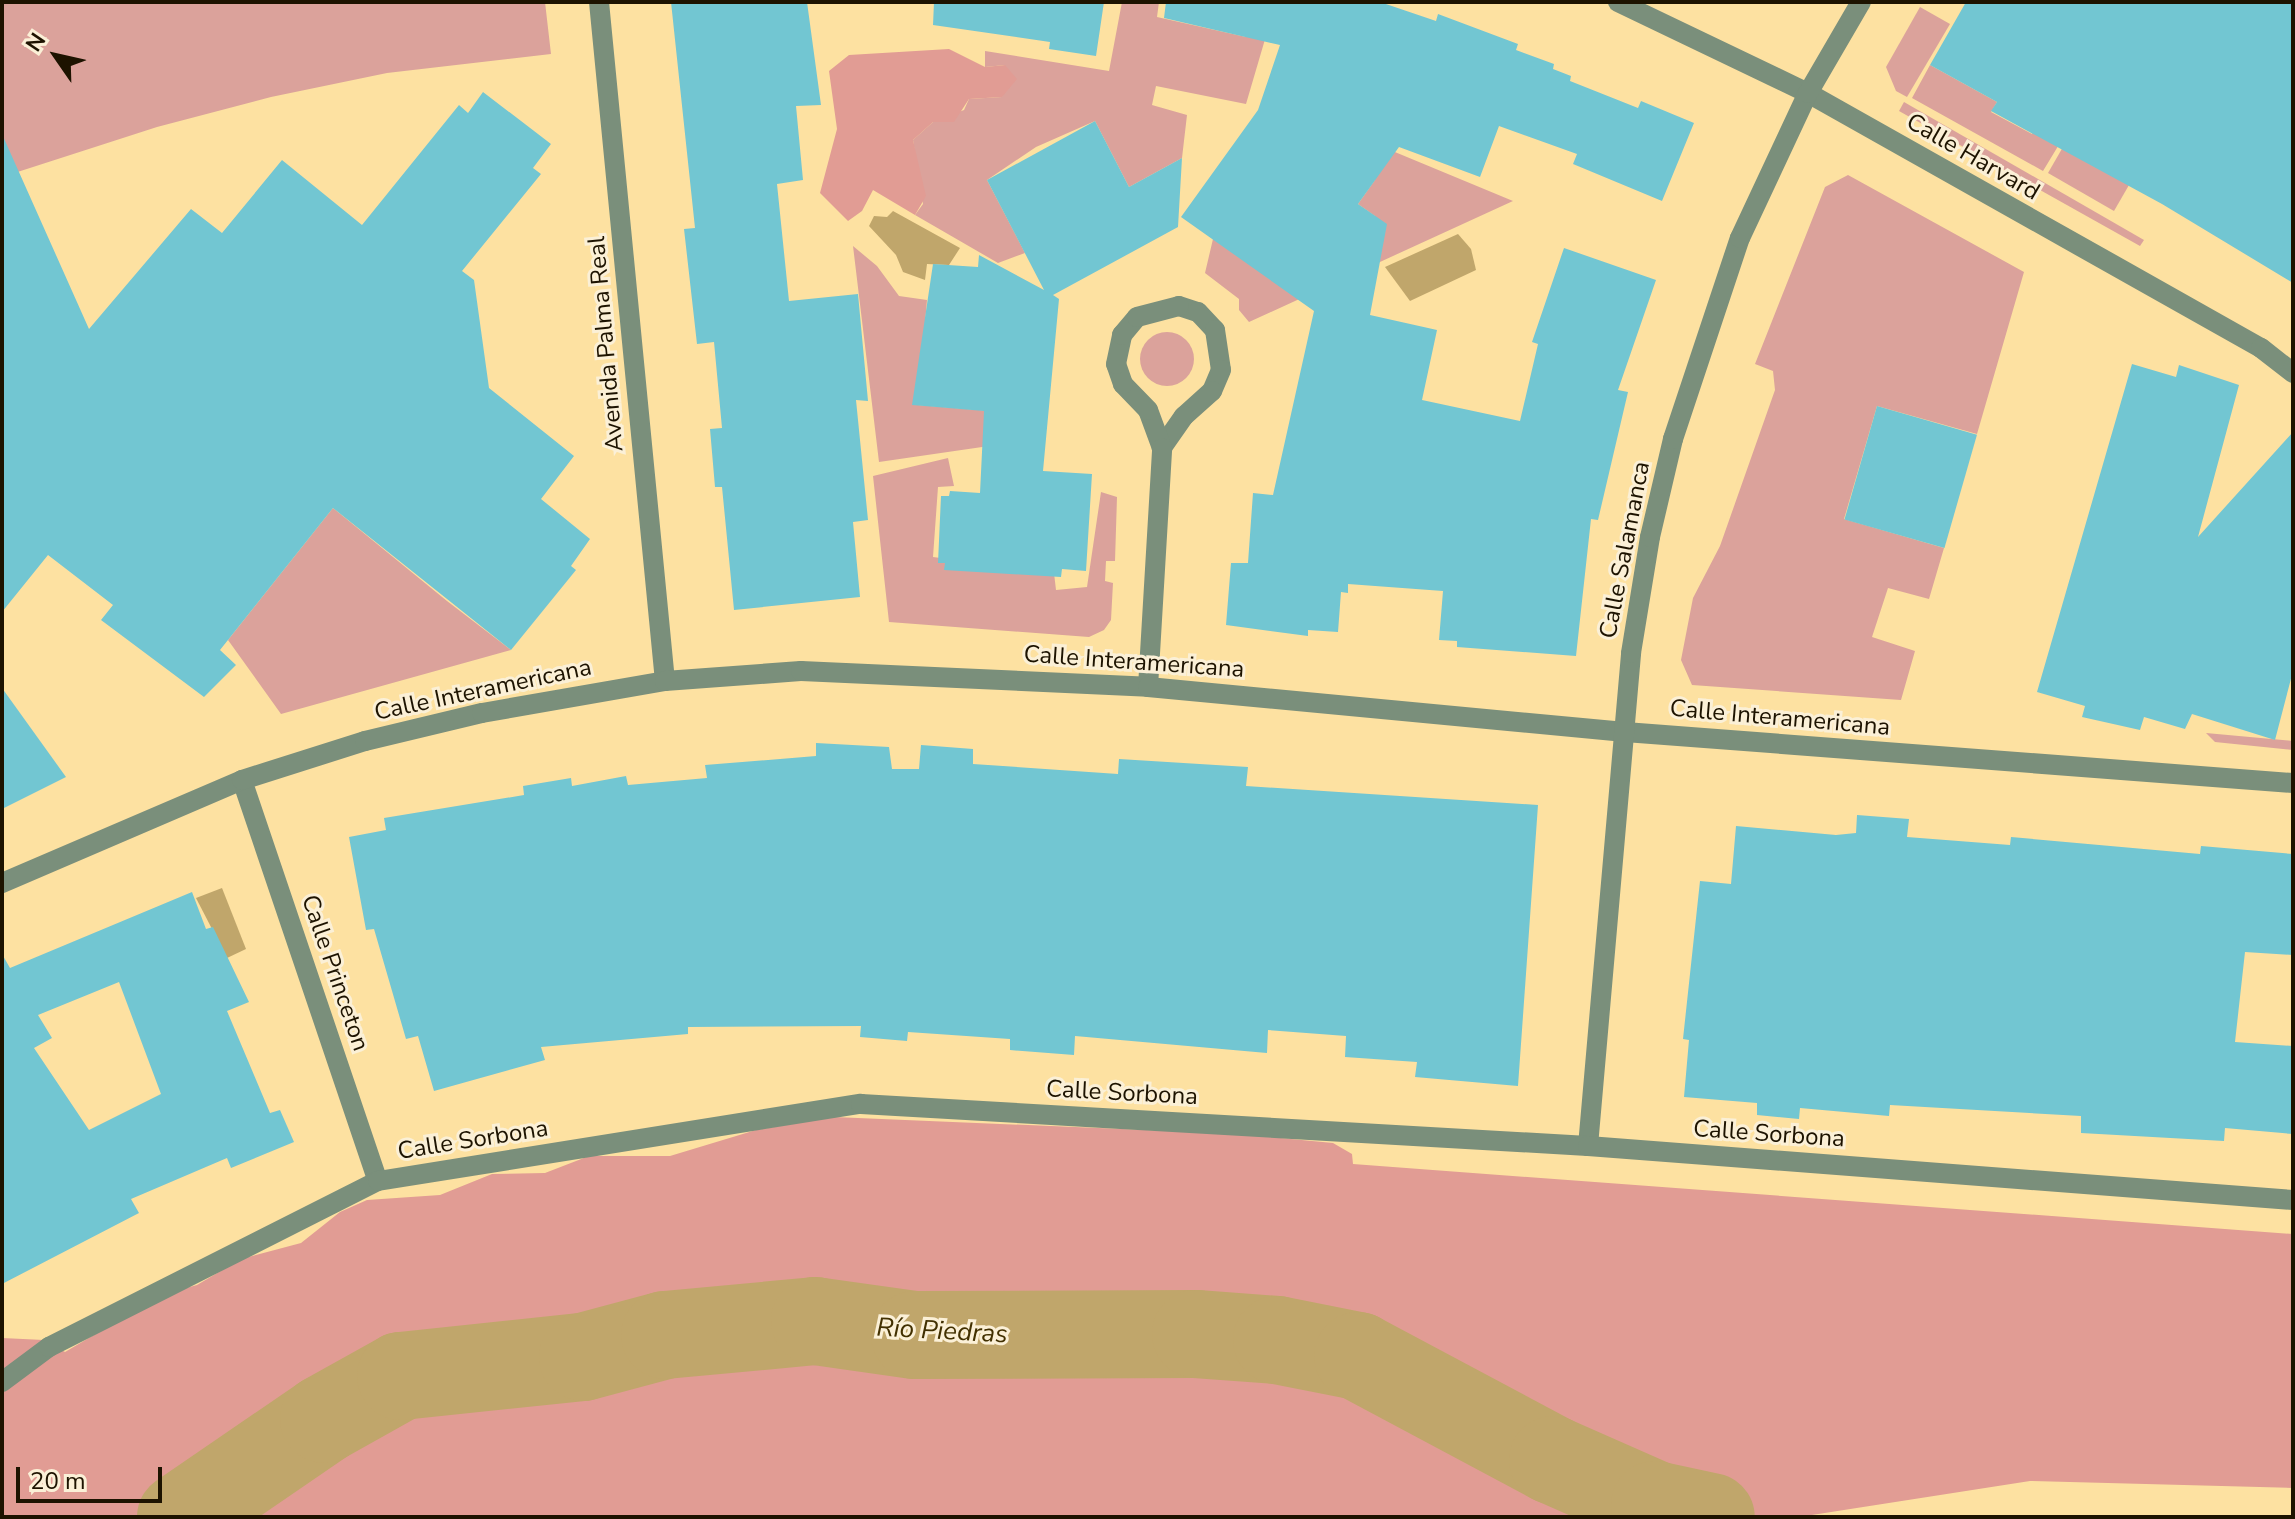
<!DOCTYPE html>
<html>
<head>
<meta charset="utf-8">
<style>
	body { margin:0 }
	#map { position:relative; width:2295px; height:1519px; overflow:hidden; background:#fde1a1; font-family:"Nunito Sans",sans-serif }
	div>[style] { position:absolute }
	.green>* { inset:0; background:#dba29b }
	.round { border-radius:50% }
	.forest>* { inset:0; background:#e19c94 }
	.water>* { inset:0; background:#c0a66b }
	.river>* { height:88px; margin:-44px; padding:0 44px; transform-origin:44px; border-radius:44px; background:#c0a66b }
	.building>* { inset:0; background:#72c6d2; transform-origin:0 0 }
	.minor>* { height:20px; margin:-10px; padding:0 10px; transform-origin:10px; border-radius:10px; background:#7a8f7b }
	span { translate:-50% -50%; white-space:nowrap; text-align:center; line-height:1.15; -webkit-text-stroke:6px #fbf0d7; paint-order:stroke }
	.street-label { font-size:24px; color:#1d1300 }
	.water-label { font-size:26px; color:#423000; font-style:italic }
	.frame { position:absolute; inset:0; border:4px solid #1d1300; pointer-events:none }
	.north { position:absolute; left:16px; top:16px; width:80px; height:80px; -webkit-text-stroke:6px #fbf0d7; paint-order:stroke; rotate:304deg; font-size:22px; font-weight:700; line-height:32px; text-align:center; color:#1d1300 }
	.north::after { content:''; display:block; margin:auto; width:28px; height:36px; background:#1d1300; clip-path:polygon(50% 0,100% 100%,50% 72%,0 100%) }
	.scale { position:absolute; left:16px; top:1467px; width:146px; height:36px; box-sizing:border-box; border:4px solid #1d1300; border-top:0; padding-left:10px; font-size:24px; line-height:28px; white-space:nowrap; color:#1d1300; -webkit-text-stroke:6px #fbf0d7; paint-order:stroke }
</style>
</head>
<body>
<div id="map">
	<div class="green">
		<div style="clip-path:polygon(2px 2px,545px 2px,551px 54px,387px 73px,271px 97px,157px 127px,2px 177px)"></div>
		<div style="clip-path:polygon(1122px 2px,1159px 2px,1157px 17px,1246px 37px,1276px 2px,1246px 104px,1156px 86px,1152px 105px,1187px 115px,1182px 158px,1129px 187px,1095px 121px,1036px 147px,987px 180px,1025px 253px,998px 263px,915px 215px,923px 204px,913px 140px,933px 122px,964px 110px,969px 99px,1002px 97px,1005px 65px,985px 67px,985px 51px,1109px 71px)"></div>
		<div style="clip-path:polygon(1920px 7px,1950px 24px,1907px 97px,1896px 91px,1886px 67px)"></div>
		<div style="clip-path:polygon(2099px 17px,2086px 100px,2043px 171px,1912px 98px,1930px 65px,1997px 102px,1991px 112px,2032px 134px)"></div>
		<div style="clip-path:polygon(1904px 102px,2144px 240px,2140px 246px,1899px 111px)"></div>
		<div style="clip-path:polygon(1337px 128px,1513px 201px,1249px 322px,1239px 310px,1239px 299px,1205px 273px,1213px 239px,1375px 216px,1358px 204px,1375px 180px)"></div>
		<div style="clip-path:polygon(2067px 140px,2129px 185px,2114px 211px,2048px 173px)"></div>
		<div style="clip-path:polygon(1848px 175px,2024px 272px,1977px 434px,1877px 406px,1844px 519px,1944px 548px,1929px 599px,1888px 588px,1872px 637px,1915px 651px,1901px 700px,1692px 685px,1681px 660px,1693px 598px,1720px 546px,1775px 390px,1773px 371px,1755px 364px,1825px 187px)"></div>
		<div style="clip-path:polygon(853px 246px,877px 266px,899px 296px,927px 300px,918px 405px,991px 411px,989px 446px,879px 462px)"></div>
		<div class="round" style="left:1140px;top:332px;width:54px;height:54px"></div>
		<div style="clip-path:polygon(948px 458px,954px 486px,938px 487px,933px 557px,1054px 573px,1056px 590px,1087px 587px,1101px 492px,1117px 497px,1115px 561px,1106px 561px,1105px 581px,1113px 583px,1111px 620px,1104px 630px,1089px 637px,889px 622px,873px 476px)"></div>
		<div style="clip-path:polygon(333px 508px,447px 601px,511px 650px,281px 714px,228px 640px)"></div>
		<div style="clip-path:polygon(2206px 733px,2293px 741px,2293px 750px,2215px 742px)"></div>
	</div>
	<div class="forest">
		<div style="clip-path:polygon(949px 49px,985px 67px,1005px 65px,1017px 79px,1002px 97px,969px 99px,954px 122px,933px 122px,913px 140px,926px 196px,915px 215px,873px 190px,862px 211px,848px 221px,820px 193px,837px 129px,829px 71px,849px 55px)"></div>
		<div style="clip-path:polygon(834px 1117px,1240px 1134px,1333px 1143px,1352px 1154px,1353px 1164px,2293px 1234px,2293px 1488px,2030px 1481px,1799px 1517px,2px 1517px,2px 1338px,44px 1340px,65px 1352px,164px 1294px,197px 1285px,241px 1259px,301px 1243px,340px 1212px,367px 1200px,440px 1195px,492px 1174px,545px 1173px,589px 1156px,670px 1156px,756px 1130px)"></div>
	</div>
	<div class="water">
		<div style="clip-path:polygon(893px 211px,960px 248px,949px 265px,927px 264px,925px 280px,903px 272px,896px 255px,869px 226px,874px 216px,887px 217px)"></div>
		<div style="clip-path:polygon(1458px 234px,1471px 249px,1476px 270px,1410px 301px,1385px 267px)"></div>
		<div style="clip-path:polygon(222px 888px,246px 949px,227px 958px,196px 898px)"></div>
	</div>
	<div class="river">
		<div style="left:181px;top:1517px;width:173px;rotate:-34.4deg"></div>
		<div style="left:324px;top:1419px;width:88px;rotate:-29.2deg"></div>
		<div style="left:401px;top:1376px;width:183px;rotate:-6deg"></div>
		<div style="left:583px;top:1357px;width:85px;rotate:-15deg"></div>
		<div style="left:665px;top:1335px;width:151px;rotate:-5.3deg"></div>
		<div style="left:815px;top:1321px;width:101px;rotate:8deg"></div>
		<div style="left:915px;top:1335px;width:281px;rotate:-0.2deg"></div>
		<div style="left:1196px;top:1334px;width:81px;rotate:4.2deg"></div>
		<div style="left:1277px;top:1340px;width:83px;rotate:11.2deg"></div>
		<div style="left:1358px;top:1356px;width:221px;rotate:28.1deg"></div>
		<div style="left:1553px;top:1460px;width:111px;rotate:23.8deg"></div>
		<div style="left:1655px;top:1505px;width:57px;rotate:12.1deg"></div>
	</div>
	<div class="building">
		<div style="clip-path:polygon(671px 2px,807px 2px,821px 105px,796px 106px,803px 180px,777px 184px,789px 301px,858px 294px,868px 401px,856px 400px,868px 520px,853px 522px,860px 597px,734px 610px,722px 487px,715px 487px,710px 429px,722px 428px,714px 342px,697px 344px,684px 229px,695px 228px)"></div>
		<div style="clip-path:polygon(934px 2px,1104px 2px,1096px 56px,1049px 49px,1050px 42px,933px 25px)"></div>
		<div style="clip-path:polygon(1166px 2px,1380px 2px,1436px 21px,1438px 14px,1518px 44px,1516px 50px,1554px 64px,1553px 69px,1571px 76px,1570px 81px,1638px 108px,1641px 101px,1694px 123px,1662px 201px,1573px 164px,1577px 154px,1499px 126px,1480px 177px,1399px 147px,1358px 204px,1387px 224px,1370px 315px,1437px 330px,1422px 400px,1520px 421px,1538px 344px,1532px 342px,1564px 248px,1656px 280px,1618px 390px,1628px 392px,1598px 520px,1591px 519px,1576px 656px,1457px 647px,1457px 641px,1439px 640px,1443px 591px,1348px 584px,1348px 593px,1341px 592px,1338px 632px,1308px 630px,1308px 636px,1226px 625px,1231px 563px,1248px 563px,1253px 493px,1273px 495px,1314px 311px,1181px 217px,1258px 110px,1280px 45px,1164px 18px)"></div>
		<div style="clip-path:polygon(1966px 2px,2293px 2px,2293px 283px,2162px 204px,1991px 111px,1997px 102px,1930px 65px)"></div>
		<div style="clip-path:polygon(483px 92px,551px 144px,533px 168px,541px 174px,462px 271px,474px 280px,489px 388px,574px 456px,541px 499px,590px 539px,571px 566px,576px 570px,511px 650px,333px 508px,220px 650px,236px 665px,204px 697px,101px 620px,113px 605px,48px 555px,2px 612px,2px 134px,89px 329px,191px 209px,222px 233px,282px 160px,362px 225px,459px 105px,468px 113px)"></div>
		<div style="clip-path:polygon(1095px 121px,1129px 187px,1182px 158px,1178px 227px,1053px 295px,1059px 299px,1043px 471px,1092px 474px,1086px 571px,1062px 569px,1061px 577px,944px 570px,945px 563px,938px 563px,941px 496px,949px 496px,950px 491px,980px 493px,984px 411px,912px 405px,933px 264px,978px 267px,979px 255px,1044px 290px,987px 180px)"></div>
		<div style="clip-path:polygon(2132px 364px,2176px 377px,2179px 365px,2239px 385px,2198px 537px,2293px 432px,2293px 671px,2275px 740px,2192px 714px,2185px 729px,2144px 717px,2140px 730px,2082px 717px,2085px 706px,2037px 692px)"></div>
		<div style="left:1877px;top:406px;width:104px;height:118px;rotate:16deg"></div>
		<div style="clip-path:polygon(2px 688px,66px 777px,2px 809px)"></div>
		<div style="clip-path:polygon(816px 743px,889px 747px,892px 769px,919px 769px,921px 745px,973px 749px,973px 764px,1118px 774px,1119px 759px,1248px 767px,1246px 786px,1538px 805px,1518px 1086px,1415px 1077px,1417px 1062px,1345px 1057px,1346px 1036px,1268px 1030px,1267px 1053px,1075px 1036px,1074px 1055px,1010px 1050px,1010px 1039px,908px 1032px,907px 1041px,860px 1037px,861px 1026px,688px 1027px,688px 1034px,541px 1047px,545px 1060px,434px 1091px,418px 1036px,406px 1039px,374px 929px,366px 930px,349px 837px,386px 830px,384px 818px,524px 795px,523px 786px,571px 778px,572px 786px,626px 776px,628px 785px,707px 778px,705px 765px,816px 756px)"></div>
		<div style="clip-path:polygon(1857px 815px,1909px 819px,1907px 837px,2010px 845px,2011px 837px,2200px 854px,2201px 846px,2293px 854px,2293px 955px,2245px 952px,2235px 1042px,2293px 1046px,2293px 1134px,2225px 1128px,2224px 1141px,2081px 1133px,2081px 1116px,1890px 1105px,1889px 1116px,1800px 1108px,1799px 1119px,1757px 1115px,1757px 1103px,1684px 1097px,1689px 1040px,1683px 1039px,1700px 881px,1731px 884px,1736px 826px,1836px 835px,1856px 833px)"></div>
		<div style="clip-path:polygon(evenodd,192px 892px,206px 929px,213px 927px,249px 1002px,227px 1011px,270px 1113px,280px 1110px,294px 1142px,231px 1168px,227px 1158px,131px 1199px,139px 1213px,2px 1284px,2px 954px,10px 968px,192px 892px,119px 982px,161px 1094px,89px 1130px,34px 1048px,52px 1038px,38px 1015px,119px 982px)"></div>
	</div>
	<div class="minor">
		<div style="left:599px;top:2px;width:682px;rotate:84.45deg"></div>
		<div style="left:1618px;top:2px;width:211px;rotate:25.6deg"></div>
		<div style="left:1808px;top:93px;width:520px;rotate:29.38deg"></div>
		<div style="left:2261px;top:348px;width:41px;rotate:38deg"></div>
		<div style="left:1179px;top:306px;width:20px;rotate:18deg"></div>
		<div style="left:1198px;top:312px;width:25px;rotate:47deg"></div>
		<div style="left:1215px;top:330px;width:40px;rotate:81.5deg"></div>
		<div style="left:1221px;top:370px;width:23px;rotate:113deg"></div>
		<div style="left:1212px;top:391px;width:38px;rotate:138deg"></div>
		<div style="left:1184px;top:416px;width:39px;rotate:125deg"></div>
		<div style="left:1162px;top:448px;width:40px;rotate:-110.2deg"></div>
		<div style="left:1148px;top:410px;width:36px;rotate:-134deg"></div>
		<div style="left:1123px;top:384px;width:21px;rotate:-109deg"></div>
		<div style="left:1116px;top:364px;width:30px;rotate:-78deg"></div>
		<div style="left:1122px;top:335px;width:23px;rotate:-50deg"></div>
		<div style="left:1137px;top:317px;width:43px;rotate:-14.7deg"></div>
		<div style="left:1148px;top:687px;width:239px;rotate:-86.6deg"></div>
		<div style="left:242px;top:780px;width:423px;rotate:71.3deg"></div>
		<div style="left:2px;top:883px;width:261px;rotate:-23.2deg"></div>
		<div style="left:242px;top:780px;width:129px;rotate:-17.6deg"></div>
		<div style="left:365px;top:741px;width:120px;rotate:-13.5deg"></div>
		<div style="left:482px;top:713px;width:186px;rotate:-9.9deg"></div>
		<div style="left:665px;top:681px;width:136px;rotate:-4.2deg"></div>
		<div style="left:801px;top:671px;width:347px;rotate:2.6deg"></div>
		<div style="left:1148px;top:687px;width:479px;rotate:5.4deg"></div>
		<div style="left:1625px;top:732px;width:670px;rotate:4.37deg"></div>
		<div style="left:1588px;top:1146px;width:495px;rotate:-85deg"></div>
		<div style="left:1631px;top:653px;width:118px;rotate:-80.7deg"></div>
		<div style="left:1650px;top:537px;width:101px;rotate:-76.8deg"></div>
		<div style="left:1673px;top:439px;width:212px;rotate:-71.6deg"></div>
		<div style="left:1740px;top:238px;width:160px;rotate:-64.9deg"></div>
		<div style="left:1808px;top:93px;width:105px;rotate:-59.8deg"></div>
		<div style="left:2px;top:1382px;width:59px;rotate:-36.7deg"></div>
		<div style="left:49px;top:1347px;width:369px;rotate:-26.8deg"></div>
		<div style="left:378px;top:1181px;width:489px;rotate:-9.1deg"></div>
		<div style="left:861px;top:1104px;width:728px;rotate:3.31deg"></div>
		<div style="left:1588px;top:1146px;width:707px;rotate:4.38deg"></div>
	</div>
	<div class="street-label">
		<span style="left:1973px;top:157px;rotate:30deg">Calle Harvard</span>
		<span style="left:606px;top:344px;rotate:-95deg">Avenida Palma Real</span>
		<span style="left:1625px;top:550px;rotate:-79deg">Calle Salamanca</span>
		<span style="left:1134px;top:662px;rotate:4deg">Calle Interamericana</span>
		<span style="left:483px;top:690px;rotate:-12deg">Calle Interamericana</span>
		<span style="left:1780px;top:718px;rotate:5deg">Calle Interamericana</span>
		<span style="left:335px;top:973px;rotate:71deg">Calle Princeton</span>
		<span style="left:1122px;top:1093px;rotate:3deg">Calle Sorbona</span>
		<span style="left:1769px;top:1134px;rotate:4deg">Calle Sorbona</span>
		<span style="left:473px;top:1140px;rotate:-9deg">Calle Sorbona</span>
	</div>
	<div class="water-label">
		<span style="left:942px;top:1331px;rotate:3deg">Río Piedras</span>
	</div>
	<div class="frame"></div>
	<div class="north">N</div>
	<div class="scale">20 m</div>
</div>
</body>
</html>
